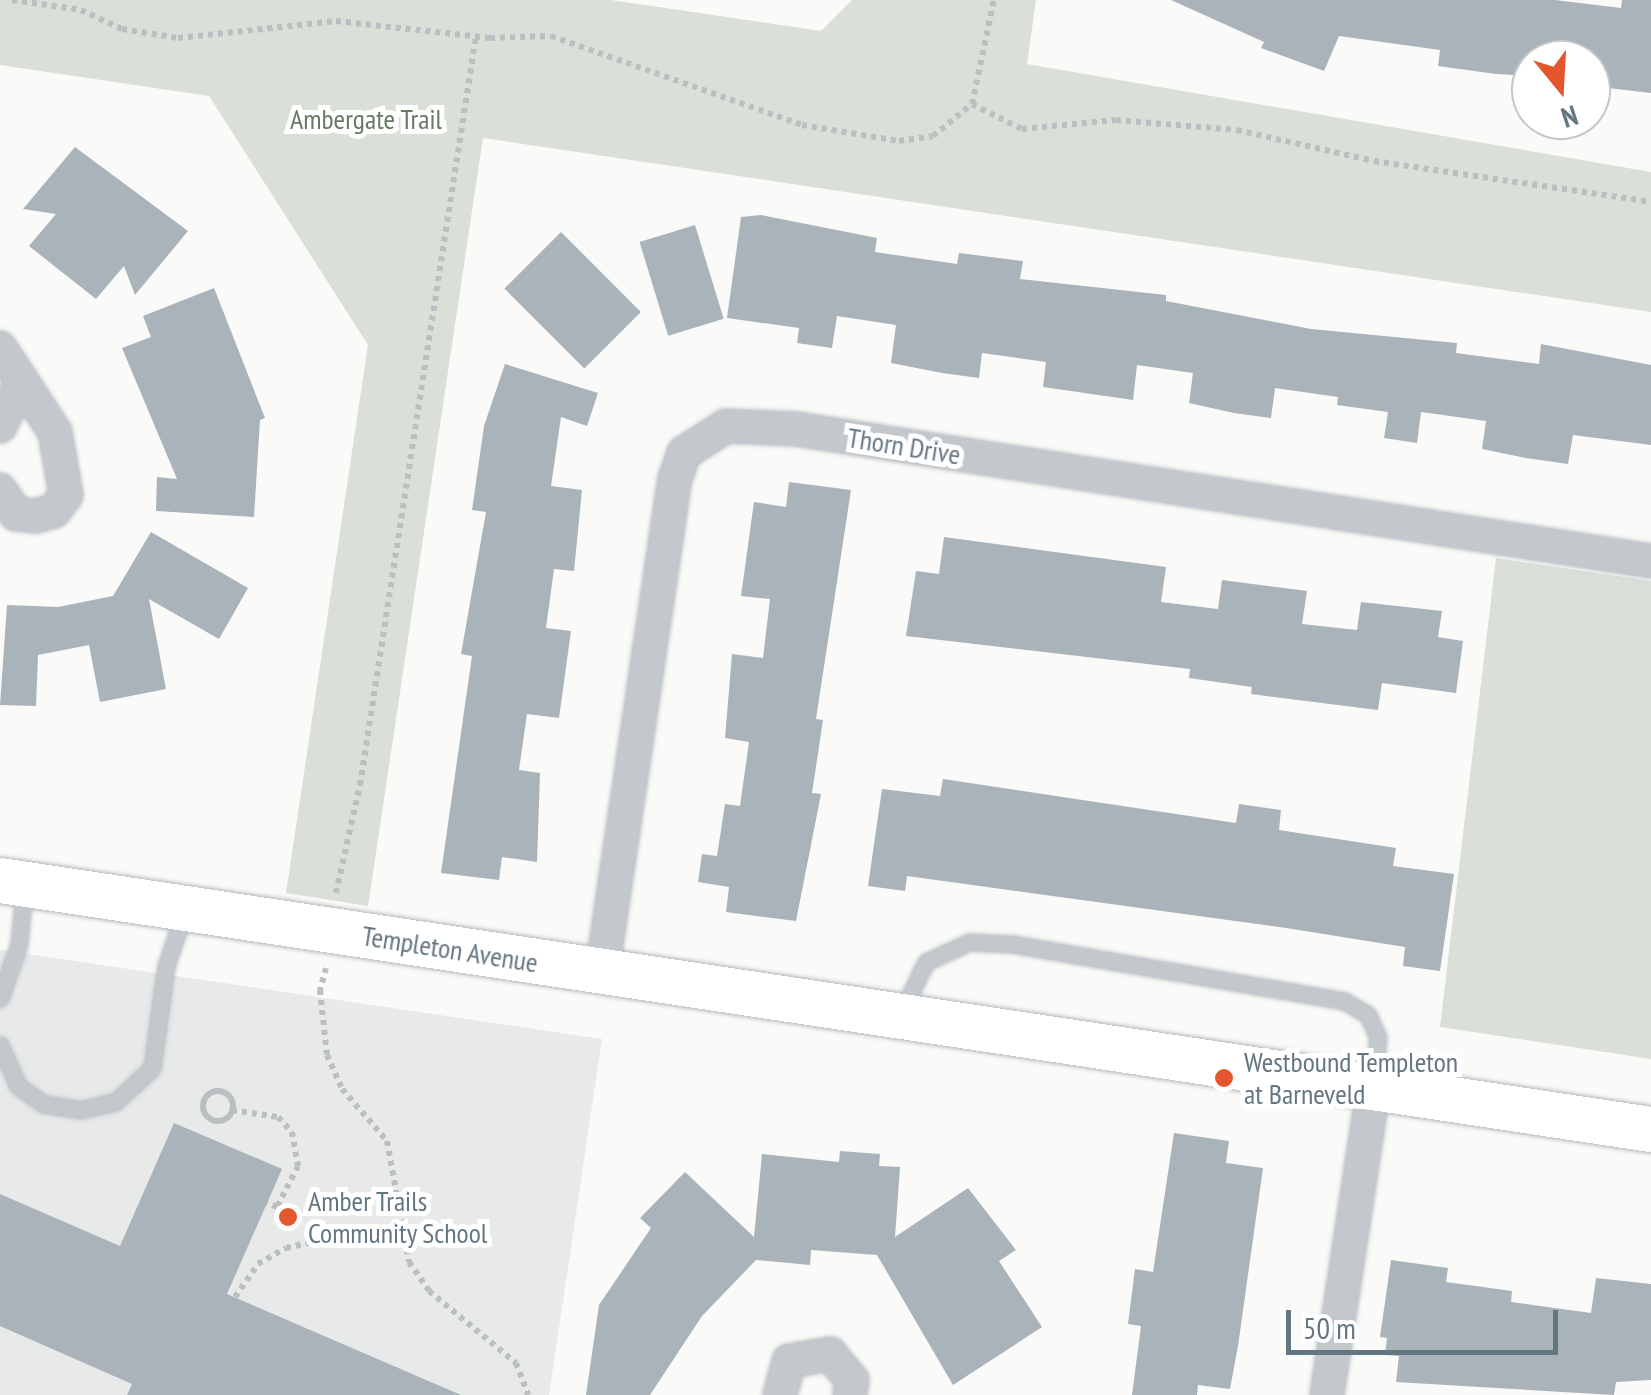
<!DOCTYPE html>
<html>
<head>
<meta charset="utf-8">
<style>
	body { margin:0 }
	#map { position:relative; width:1651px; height:1395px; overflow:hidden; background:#fafaf8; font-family:"PT Sans Narrow",sans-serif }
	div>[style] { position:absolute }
	.built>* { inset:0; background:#e8e9e9 }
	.green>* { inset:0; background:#dadfd7 }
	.building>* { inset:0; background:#aab3b9; transform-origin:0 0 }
	.path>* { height:6px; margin-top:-3px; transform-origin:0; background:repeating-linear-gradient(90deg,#bbbfc2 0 5px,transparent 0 10px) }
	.path>.ring { margin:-3px; padding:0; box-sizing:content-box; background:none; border:6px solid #bbbfc2; border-radius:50% }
	.roads { filter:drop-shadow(0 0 2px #b3babf) drop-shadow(0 0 2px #b3babf) }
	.lane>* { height:15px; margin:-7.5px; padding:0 7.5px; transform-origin:7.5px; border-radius:7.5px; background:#c3c8cc }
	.street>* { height:32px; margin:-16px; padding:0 16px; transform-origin:16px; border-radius:16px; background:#c3c8cc }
	.secondary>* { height:45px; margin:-22.5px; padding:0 22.5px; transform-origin:22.5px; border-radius:22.5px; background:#fff }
	.dots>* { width:28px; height:28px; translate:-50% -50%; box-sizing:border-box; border:5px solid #fff; border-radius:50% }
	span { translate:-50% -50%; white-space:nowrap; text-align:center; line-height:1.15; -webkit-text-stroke:10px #fff; paint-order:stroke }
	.park-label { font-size:28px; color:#687a64 }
	.street-label { font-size:28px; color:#657683 }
	.poi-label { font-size:28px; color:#657683 }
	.left { translate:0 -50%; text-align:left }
	.north { position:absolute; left:1511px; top:40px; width:100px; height:100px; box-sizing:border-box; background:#fff; border:2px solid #c1c8cd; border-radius:50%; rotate:162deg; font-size:28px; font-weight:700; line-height:40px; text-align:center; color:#657683 }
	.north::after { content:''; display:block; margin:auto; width:35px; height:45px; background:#e4572e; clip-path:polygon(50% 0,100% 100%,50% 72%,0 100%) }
	.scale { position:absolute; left:1286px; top:1310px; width:272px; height:45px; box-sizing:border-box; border:5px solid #657683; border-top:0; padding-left:12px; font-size:30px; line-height:35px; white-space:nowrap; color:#657683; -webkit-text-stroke:8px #fff; paint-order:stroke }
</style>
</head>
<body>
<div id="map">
	<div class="built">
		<div style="clip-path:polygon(0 950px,602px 1039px,549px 1395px,0 1395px)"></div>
	</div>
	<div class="green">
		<div style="clip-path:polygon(0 0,611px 0,821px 31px,852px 0,1036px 0,1027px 64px,1651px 172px,1651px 312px,483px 138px,368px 906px,286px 893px,368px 345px,209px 96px,0 65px)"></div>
		<div style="clip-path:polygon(1496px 558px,1651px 581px,1651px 1059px,1440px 1027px)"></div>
	</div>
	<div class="building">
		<div style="clip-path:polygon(1171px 0,1555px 0,1621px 8px,1622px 0,1651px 0,1651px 93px,1591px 86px,1591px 60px,1531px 60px,1531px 76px,1496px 74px,1438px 66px,1440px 50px,1339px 36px,1324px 71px,1261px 48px,1264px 42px)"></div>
		<div style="clip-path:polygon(75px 147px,188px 231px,135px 295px,124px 266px,96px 299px,29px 246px,56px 214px,23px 209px)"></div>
		<div style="clip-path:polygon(761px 215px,877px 238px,875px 252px,957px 264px,959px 253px,1023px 261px,1020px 279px,1166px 295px,1166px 301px,1311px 329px,1457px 343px,1456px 353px,1539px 364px,1541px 344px,1651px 365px,1651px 445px,1573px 435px,1568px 464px,1526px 458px,1482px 449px,1486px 421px,1421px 412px,1417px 443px,1384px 438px,1388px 412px,1337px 405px,1338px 397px,1275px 388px,1271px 418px,1234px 413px,1189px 403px,1193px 373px,1137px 365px,1133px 400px,1043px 387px,1046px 362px,982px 353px,979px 378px,942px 373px,891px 363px,896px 325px,837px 316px,832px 348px,797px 343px,799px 328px,727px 318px,741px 217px)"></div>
		<div style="left:695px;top:225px;width:98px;height:58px;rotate:73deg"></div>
		<div style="left:561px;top:232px;width:113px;height:80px;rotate:45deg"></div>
		<div style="clip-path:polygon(214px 288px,265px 418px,260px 420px,254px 517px,156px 511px,157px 477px,177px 479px,122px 348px,151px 337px,143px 316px)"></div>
		<div style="clip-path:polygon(505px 364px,598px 393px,587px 426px,561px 417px,551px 486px,582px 490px,574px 571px,554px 569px,546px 628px,571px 631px,559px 718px,527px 714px,519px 770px,540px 773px,537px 862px,502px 857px,499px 880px,441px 873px,472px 656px,461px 654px,486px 512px,472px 510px,484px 426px)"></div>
		<div style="clip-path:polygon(789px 482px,851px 490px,816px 719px,823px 720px,812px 793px,821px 794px,796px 921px,726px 912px,729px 887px,698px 882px,702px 854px,717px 856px,725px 804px,740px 806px,749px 742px,725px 738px,732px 654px,763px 658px,770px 599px,741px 596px,754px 502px,786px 507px)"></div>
		<div style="clip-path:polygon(151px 532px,248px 588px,219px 639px,149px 599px,166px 689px,100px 702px,89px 645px,38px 655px,36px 706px,0 705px,7px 605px,58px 607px,113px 596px)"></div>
		<div style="clip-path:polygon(944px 537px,1166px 567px,1161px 602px,1218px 609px,1222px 580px,1307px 591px,1302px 624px,1357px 630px,1361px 602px,1442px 611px,1438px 637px,1463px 641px,1456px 693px,1382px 683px,1378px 710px,1251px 694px,1252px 687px,1189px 678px,1190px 669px,906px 636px,916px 571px,939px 574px)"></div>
		<div style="clip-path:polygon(943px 779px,1236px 823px,1239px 804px,1281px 810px,1279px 830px,1396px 848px,1393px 866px,1454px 874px,1440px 971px,1403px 966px,1405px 947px,1286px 928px,907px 876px,905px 891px,868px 886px,882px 789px,940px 796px)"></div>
		<div style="clip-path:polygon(174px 1123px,282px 1169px,227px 1294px,461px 1395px,127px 1395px,132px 1384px,0 1326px,0 1194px,120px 1246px)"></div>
		<div style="clip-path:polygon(1174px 1133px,1229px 1141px,1226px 1163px,1263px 1168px,1238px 1346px,1230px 1389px,1198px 1385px,1197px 1395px,1132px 1395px,1141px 1326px,1128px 1324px,1135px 1269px,1153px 1272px)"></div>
		<div style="clip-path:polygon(840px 1151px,880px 1154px,879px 1166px,900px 1167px,895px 1237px,968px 1188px,1016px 1250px,999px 1261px,1042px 1327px,953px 1385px,877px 1255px,811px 1250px,810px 1265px,756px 1260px,702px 1316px,650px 1395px,586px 1395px,599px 1305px,651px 1228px,640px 1218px,685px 1172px,754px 1237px,762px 1154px,839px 1162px)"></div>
		<div style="clip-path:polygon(1391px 1260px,1448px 1268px,1446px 1282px,1512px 1291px,1511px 1302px,1591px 1313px,1596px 1278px,1651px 1284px,1651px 1380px,1616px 1382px,1614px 1395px,1396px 1382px,1399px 1356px,1385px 1355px,1387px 1338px,1380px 1337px)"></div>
	</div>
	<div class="path">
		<div style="left:12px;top:0;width:70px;rotate:8.2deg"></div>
		<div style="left:81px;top:10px;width:45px;rotate:24.9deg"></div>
		<div style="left:122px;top:29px;width:57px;rotate:9.1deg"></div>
		<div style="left:178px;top:38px;width:159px;rotate:-6.1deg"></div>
		<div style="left:336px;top:21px;width:155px;rotate:6.3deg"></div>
		<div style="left:490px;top:38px;width:61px;rotate:-1.9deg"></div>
		<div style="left:551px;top:36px;width:266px;rotate:19.5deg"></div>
		<div style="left:802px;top:125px;width:98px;rotate:9.4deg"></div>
		<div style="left:899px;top:141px;width:34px;rotate:-8deg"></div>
		<div style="left:933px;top:136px;width:50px;rotate:-39.4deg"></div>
		<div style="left:972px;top:104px;width:106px;rotate:-78.1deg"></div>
		<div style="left:972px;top:104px;width:56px;rotate:26.6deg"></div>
		<div style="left:1022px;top:129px;width:94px;rotate:-5.5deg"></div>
		<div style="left:1116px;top:120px;width:121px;rotate:4.7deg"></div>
		<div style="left:1237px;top:130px;width:140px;rotate:12.8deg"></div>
		<div style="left:1374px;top:161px;width:280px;rotate:8.4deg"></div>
		<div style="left:336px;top:893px;width:111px;rotate:-77.5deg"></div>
		<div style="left:360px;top:785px;width:758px;rotate:-81.2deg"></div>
		<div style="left:326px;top:968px;width:23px;rotate:105deg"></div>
		<div style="left:320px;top:990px;width:65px;rotate:83.9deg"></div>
		<div style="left:327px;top:1055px;width:37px;rotate:66deg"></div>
		<div style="left:342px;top:1089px;width:69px;rotate:49.1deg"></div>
		<div style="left:387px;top:1141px;width:123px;rotate:79.7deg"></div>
		<div style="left:409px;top:1262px;width:35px;rotate:55deg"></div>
		<div style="left:429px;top:1291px;width:113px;rotate:39.6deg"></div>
		<div style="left:516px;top:1363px;width:34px;rotate:69deg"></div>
		<div class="ring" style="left:203px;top:1091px;width:24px;height:24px"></div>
		<div style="left:232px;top:1110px;width:47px;rotate:8.7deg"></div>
		<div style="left:278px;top:1117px;width:21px;rotate:47deg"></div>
		<div style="left:292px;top:1132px;width:35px;rotate:80deg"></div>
		<div style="left:298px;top:1166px;width:46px;rotate:117.1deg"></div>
		<div style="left:277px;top:1207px;width:11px;rotate:-158deg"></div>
		<div style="left:235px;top:1297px;width:40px;rotate:-55.1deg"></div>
		<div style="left:258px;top:1264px;width:32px;rotate:-30deg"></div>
		<div style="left:286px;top:1248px;width:70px;rotate:-13.2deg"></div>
		<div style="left:354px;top:1232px;width:46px;rotate:-2.5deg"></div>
	</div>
	<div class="roads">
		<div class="lane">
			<div style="left:0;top:998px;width:57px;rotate:-70.6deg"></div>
			<div style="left:19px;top:944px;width:56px;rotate:-84.9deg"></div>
			<div style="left:901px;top:1013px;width:57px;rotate:-63.9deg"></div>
			<div style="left:926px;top:962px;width:47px;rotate:-24.9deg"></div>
			<div style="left:969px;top:942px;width:43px;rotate:2.7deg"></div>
			<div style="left:1012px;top:944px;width:337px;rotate:9.7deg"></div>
			<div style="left:1344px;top:1001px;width:28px;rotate:30deg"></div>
			<div style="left:1368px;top:1015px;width:24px;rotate:66deg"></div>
			<div style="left:1378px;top:1037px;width:44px;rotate:95.2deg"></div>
			<div style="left:0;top:1045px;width:45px;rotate:66.3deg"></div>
			<div style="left:18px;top:1086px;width:32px;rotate:35deg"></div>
			<div style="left:44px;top:1104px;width:36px;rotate:9deg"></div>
			<div style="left:80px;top:1110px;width:36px;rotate:-13deg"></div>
			<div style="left:115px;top:1102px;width:50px;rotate:-42.6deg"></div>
			<div style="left:152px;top:1068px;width:103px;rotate:-82.2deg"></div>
			<div style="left:166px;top:966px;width:59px;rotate:-71.3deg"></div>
		</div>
		<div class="street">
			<div style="left:0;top:348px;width:100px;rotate:56.8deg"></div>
			<div style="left:55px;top:432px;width:64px;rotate:80.1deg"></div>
			<div style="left:66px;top:495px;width:20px;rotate:127deg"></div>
			<div style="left:54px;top:511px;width:19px;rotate:164deg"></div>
			<div style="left:36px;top:516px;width:20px;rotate:-174deg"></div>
			<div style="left:16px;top:514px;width:29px;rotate:-124deg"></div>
			<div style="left:0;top:426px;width:50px;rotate:-63.9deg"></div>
			<div style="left:602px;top:972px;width:498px;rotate:-81.6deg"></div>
			<div style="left:675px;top:479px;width:28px;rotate:-71deg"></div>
			<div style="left:684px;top:453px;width:50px;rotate:-32.7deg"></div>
			<div style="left:726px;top:426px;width:70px;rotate:2.5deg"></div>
			<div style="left:796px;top:429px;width:865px;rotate:8.78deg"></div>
			<div style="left:780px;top:1395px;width:35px;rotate:-75deg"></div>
			<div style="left:789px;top:1361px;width:42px;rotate:-9.7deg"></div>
			<div style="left:830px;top:1354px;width:34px;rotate:50deg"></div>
			<div style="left:852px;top:1380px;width:15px;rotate:98deg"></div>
			<div style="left:1327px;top:1395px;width:308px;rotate:-81.4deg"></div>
		</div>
		<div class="secondary">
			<div style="left:0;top:880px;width:1670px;rotate:8.58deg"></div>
		</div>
	</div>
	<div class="dots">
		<div style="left:1224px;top:1078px;background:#e4572e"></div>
		<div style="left:288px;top:1217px;background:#e4572e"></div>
	</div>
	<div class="park-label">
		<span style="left:366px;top:119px">Ambergate Trail</span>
	</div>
	<div class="street-label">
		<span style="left:904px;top:446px;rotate:9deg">Thorn Drive</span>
		<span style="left:450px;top:949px;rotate:9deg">Templeton Avenue</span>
	</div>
	<div class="poi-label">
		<span class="left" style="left:1244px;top:1078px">Westbound Templeton<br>at Barneveld</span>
		<span class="left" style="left:308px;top:1217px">Amber Trails<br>Community School</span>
	</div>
	<div class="north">N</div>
	<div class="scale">50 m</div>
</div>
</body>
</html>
